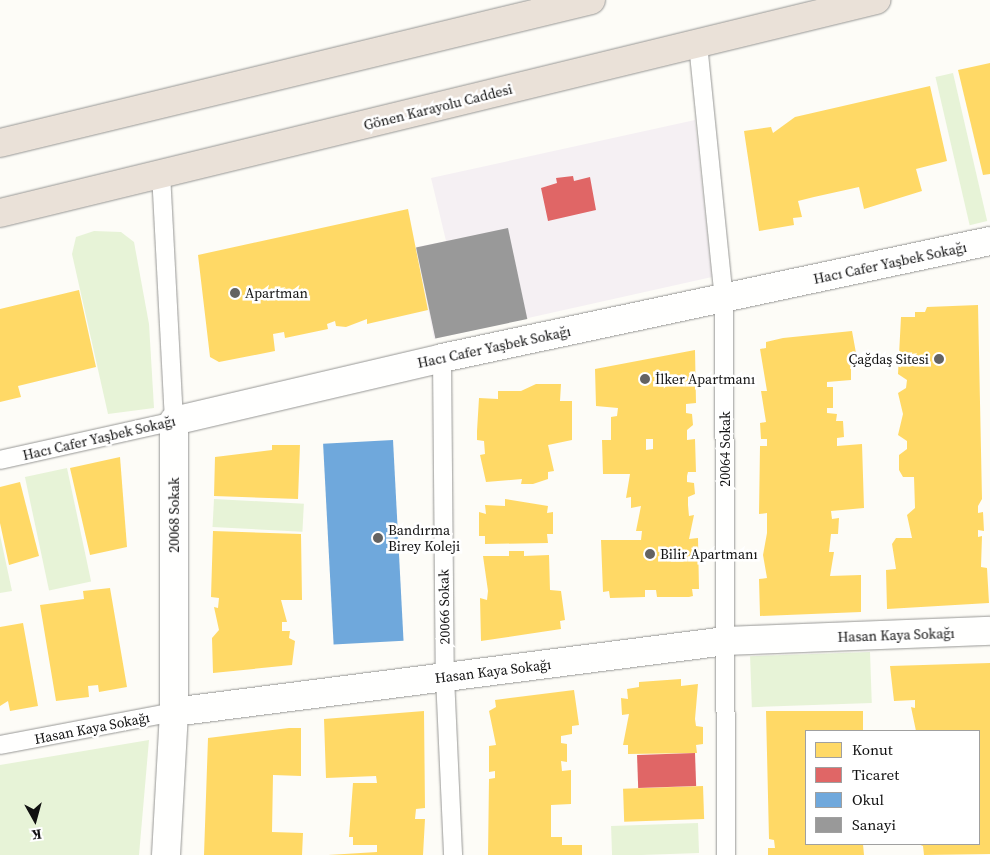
<!DOCTYPE html>
<html>
<head>
<meta charset="utf-8">
<style>
	body { margin:0 }
	#map { position:relative; width:990px; height:855px; overflow:hidden; background:#fdfcf7; font-family:"Source Serif 4",serif }
	div>[style] { position:absolute }
	.industrial>* { inset:0; background:#f5f0f3 }
	.green>* { inset:0; background:#e7f3d7; transform-origin:0 0 }
	.homes>* { inset:0; background:#ffd966; transform-origin:0 0 }
	.shops>* { inset:0; background:#e06666; transform-origin:0 0 }
	.schools>* { inset:0; background:#6fa8dc; transform-origin:0 0 }
	.industry>* { inset:0; background:#999; transform-origin:0 0 }
	.roads { filter:drop-shadow(0 0 1px #979795) drop-shadow(0 0 1px #979795) }
	.lane>* { height:18px; margin:-9px; padding:0 9px; transform-origin:9px; border-radius:9px; background:#fffffe }
	.street>* { height:28px; margin:-14px; padding:0 14px; transform-origin:14px; border-radius:14px; background:#fffffe }
	.highway>* { height:28px; margin:-14px; padding:0 14px; transform-origin:14px; border-radius:14px; background:#eae1d8 }
	.dots>* { width:14px; height:14px; translate:-50% -50%; box-sizing:border-box; border:2px solid #fff; border-radius:50% }
	span { translate:-50% -50%; white-space:nowrap; text-align:center; line-height:1.15; -webkit-text-stroke:5px #fff; paint-order:stroke }
	.street-label { font-size:14px; color:#111 }
	.poi-label { font-size:14px; color:#111 }
	.left { translate:0 -50%; text-align:left }
	.right { translate:-100% -50%; text-align:right }
	.legend { position:absolute; left:805px; top:730px; width:175px; height:115px; box-sizing:border-box; background:#fff; border:1px solid #a0a0a0; margin:0; padding:6px 9px; list-style:none; font-size:15px; color:#111 }
	.legend li { display:flex; align-items:center; gap:10px; height:25px }
	.legend b { width:25px; border:1px solid #a0a0a0 }
	.north { position:absolute; left:10px; top:795px; width:50px; height:50px; -webkit-text-stroke:4px #fff; paint-order:stroke; rotate:173deg; font-size:14px; font-weight:700; line-height:20px; text-align:center; color:#111 }
	.north::after { content:''; display:block; margin:auto; width:18px; height:22px; background:#111; clip-path:polygon(50% 0,100% 100%,50% 72%,0 100%) }
</style>
</head>
<body>
<div id="map">
	<div class="industrial">
		<div style="clip-path:polygon(695px 120px,712px 277px,434px 339px,416px 247px,446px 241px,431px 178px)"></div>
	</div>
	<div class="green">
		<div style="left:953px;top:73px;width:152px;height:18px;rotate:77deg"></div>
		<div style="clip-path:polygon(94px 231px,121px 232px,134px 242px,149px 324px,154px 408px,108px 414px,72px 254px,76px 237px)"></div>
		<div style="left:67px;top:468px;width:116px;height:43px;rotate:78deg"></div>
		<div style="left:214px;top:499px;width:90px;height:28px;rotate:3deg"></div>
		<div style="clip-path:polygon(0 535px,12px 591px,0 593px)"></div>
		<div style="left:870px;top:652px;width:51px;height:120px;rotate:88deg"></div>
		<div style="clip-path:polygon(149px 740px,139px 855px,0 855px,0 765px)"></div>
		<div style="left:698px;top:823px;width:30px;height:87px;rotate:88deg"></div>
	</div>
	<div class="homes">
		<div style="clip-path:polygon(990px 63px,990px 174px,983px 175px,958px 70px)"></div>
		<div style="clip-path:polygon(930px 86px,947px 161px,916px 169px,922px 191px,864px 209px,859px 187px,814px 197px,798px 201px,802px 217px,793px 218px,794px 225px,759px 231px,744px 131px,771px 127px,773px 133px,795px 117px)"></div>
		<div style="clip-path:polygon(408px 209px,428px 310px,367px 324px,367px 319px,346px 327px,336px 326px,335px 321px,327px 324px,328px 329px,285px 338px,284px 332px,273px 334px,275px 351px,219px 362px,210px 357px,198px 255px)"></div>
		<div style="clip-path:polygon(79px 290px,96px 367px,18px 386px,21px 397px,0 402px,0 309px)"></div>
		<div style="clip-path:polygon(978px 305px,982px 499px,978px 506px,978px 513px,983px 512px,984px 531px,978px 530px,978px 537px,982px 536px,981px 567px,987px 568px,989px 603px,887px 609px,886px 570px,896px 569px,892px 544px,896px 538px,912px 538px,907px 515px,915px 508px,914px 477px,903px 477px,899px 470px,899px 455px,907px 449px,907px 441px,898px 435px,903px 414px,898px 393px,906px 388px,907px 380px,898px 374px,901px 317px,915px 317px,915px 312px,925px 312px,927px 307px)"></div>
		<div style="clip-path:polygon(852px 331px,858px 364px,851px 363px,851px 380px,827px 382px,827px 387px,833px 387px,833px 408px,827px 408px,827px 413px,837px 414px,836px 421px,843px 421px,844px 437px,837px 438px,837px 446px,862px 444px,864px 508px,831px 511px,832px 519px,839px 518px,838px 534px,831px 534px,829px 552px,834px 552px,830px 576px,861px 575px,861px 612px,760px 616px,759px 579px,767px 578px,763px 555px,767px 533px,767px 513px,759px 514px,760px 446px,767px 446px,767px 439px,761px 439px,760px 423px,766px 422px,761px 391px,767px 391px,760px 349px,766px 348px,766px 342px,783px 338px)"></div>
		<div style="clip-path:polygon(evenodd,695px 350px,696px 403px,686px 404px,686px 413px,692px 414px,693px 425px,687px 430px,687px 440px,695px 439px,696px 472px,688px 472px,687px 476px,687px 482px,694px 483px,695px 494px,688px 497px,688px 505px,689px 516px,694px 515px,689px 539px,698px 538px,699px 589px,692px 589px,693px 596px,689px 597px,657px 597px,656px 590px,645px 590px,645px 597px,610px 598px,609px 591px,603px 592px,601px 540px,641px 540px,642px 531px,636px 531px,641px 506px,631px 508px,631px 497px,626px 498px,630px 474px,603px 474px,602px 440px,611px 440px,611px 417px,617px 416px,618px 408px,596px 406px,595px 369px,695px 350px,646px 439px,653px 439px,653px 449px,646px 450px,646px 439px)"></div>
		<div style="clip-path:polygon(536px 384px,561px 384px,560px 401px,572px 401px,572px 440px,548px 445px,554px 471px,548px 472px,548px 479px,533px 484px,521px 484px,522px 479px,486px 482px,480px 455px,485px 454px,484px 441px,477px 440px,477px 431px,479px 398px,498px 399px,498px 391px,521px 391px)"></div>
		<div style="clip-path:polygon(272px 445px,300px 445px,298px 499px,214px 496px,215px 457px,272px 450px)"></div>
		<div style="clip-path:polygon(120px 457px,127px 547px,90px 555px,70px 468px)"></div>
		<div style="clip-path:polygon(20px 482px,39px 556px,9px 565px,0 523px,0 487px)"></div>
		<div style="clip-path:polygon(505px 499px,548px 506px,547px 513px,553px 512px,553px 534px,547px 534px,548px 543px,485px 544px,485px 536px,479px 536px,479px 512px,486px 514px,485px 505px,505px 506px)"></div>
		<div style="clip-path:polygon(213px 531px,301px 534px,302px 600px,281px 600px,287px 622px,282px 622px,282px 631px,290px 631px,289px 638px,295px 641px,292px 665px,213px 673px,212px 638px,219px 630px,214px 607px,218px 608px,219px 598px,211px 597px)"></div>
		<div style="clip-path:polygon(509px 551px,524px 551px,524px 556px,549px 555px,550px 590px,561px 591px,565px 620px,560px 621px,561px 629px,481px 641px,480px 598px,487px 600px,488px 591px,483px 556px,509px 556px)"></div>
		<div style="clip-path:polygon(110px 588px,127px 687px,99px 692px,98px 685px,88px 686px,89px 697px,56px 701px,40px 605px,84px 599px,83px 591px)"></div>
		<div style="clip-path:polygon(23px 623px,38px 706px,10px 711px,8px 701px,0 706px,0 627px)"></div>
		<div style="clip-path:polygon(990px 663px,990px 854px,924px 855px,923px 846px,918px 844px,979px 844px,979px 731px,916px 731px,911px 707px,915px 708px,915px 700px,894px 701px,890px 666px)"></div>
		<div style="clip-path:polygon(681px 679px,681px 686px,698px 684px,695px 719px,696px 726px,703px 727px,703px 744px,696px 745px,697px 753px,628px 754px,628px 745px,623px 745px,629px 714px,622px 715px,621px 698px,628px 699px,627px 689px,639px 687px,639px 682px)"></div>
		<div style="clip-path:polygon(574px 690px,579px 725px,572px 726px,572px 734px,561px 736px,561px 743px,567px 744px,567px 762px,561px 761px,562px 771px,571px 770px,571px 804px,551px 805px,551px 837px,562px 837px,562px 845px,582px 845px,582px 855px,488px 855px,489px 779px,495px 778px,495px 771px,489px 772px,489px 746px,496px 745px,489px 711px,496px 707px,495px 700px)"></div>
		<div style="clip-path:polygon(424px 711px,425px 808px,416px 809px,415px 819px,425px 819px,423px 855px,328px 855px,377px 852px,377px 845px,353px 845px,353px 837px,349px 837px,353px 783px,377px 783px,376px 776px,326px 778px,324px 719px)"></div>
		<div style="clip-path:polygon(766px 711px,863px 711px,863px 731px,806px 731px,806px 844px,863px 844px,864px 855px,768px 855px,768px 848px,775px 848px,774px 840px,769px 839px)"></div>
		<div style="clip-path:polygon(289px 728px,301px 728px,301px 776px,273px 775px,272px 832px,303px 833px,302px 855px,204px 855px,208px 738px)"></div>
		<div style="left:703px;top:786px;width:33px;height:80px;rotate:88deg"></div>
	</div>
	<div class="shops">
		<div style="clip-path:polygon(573px 176px,574px 181px,590px 177px,596px 210px,548px 221px,541px 188px,557px 183px,556px 178px)"></div>
		<div style="left:695px;top:753px;width:33px;height:58px;rotate:88deg"></div>
	</div>
	<div class="schools">
		<div style="left:393px;top:440px;width:201px;height:70px;rotate:87deg"></div>
	</div>
	<div class="industry">
		<div style="left:508px;top:228px;width:93px;height:94px;rotate:78deg"></div>
	</div>
	<div class="roads">
		<div class="lane">
			<div style="left:698px;top:44px;width:255px;rotate:84.2deg"></div>
			<div style="left:724px;top:298px;width:557px;rotate:89.79deg"></div>
			<div style="left:442px;top:358px;width:319px;rotate:89.5deg"></div>
			<div style="left:445px;top:677px;width:178px;rotate:87.4deg"></div>
			<div style="left:0;top:460px;width:178px;rotate:-12.6deg"></div>
			<div style="left:174px;top:421px;width:247px;rotate:-93deg"></div>
			<div style="left:0;top:745px;width:177px;rotate:-10.7deg"></div>
		</div>
		<div class="street">
			<div style="left:174px;top:712px;width:557px;rotate:-7.33deg"></div>
			<div style="left:726px;top:641px;width:264px;rotate:-2.2deg"></div>
			<div style="left:166px;top:855px;width:143px;rotate:-86.8deg"></div>
			<div style="left:174px;top:712px;width:291px;rotate:-90deg"></div>
			<div style="left:174px;top:421px;width:275px;rotate:-13.2deg"></div>
			<div style="left:442px;top:358px;width:560px;rotate:-12.05deg"></div>
		</div>
		<div class="highway">
			<div style="left:0;top:143px;width:608px;rotate:-13.6deg"></div>
			<div style="left:0;top:213px;width:902px;rotate:-13.67deg"></div>
		</div>
	</div>
	<div class="dots">
		<div style="left:235px;top:293px;background:#646362"></div>
		<div style="left:939px;top:359px;background:#646362"></div>
		<div style="left:645px;top:379px;background:#646362"></div>
		<div style="left:378px;top:538px;background:#646362"></div>
		<div style="left:650px;top:554px;background:#646362"></div>
	</div>
	<div class="street-label">
		<span style="left:438px;top:107px;rotate:-14deg">Gönen Karayolu Caddesi</span>
		<span style="left:890px;top:263px;rotate:-12deg">Hacı Cafer Yaşbek Sokağı</span>
		<span style="left:494px;top:347px;rotate:-12deg">Hacı Cafer Yaşbek Sokağı</span>
		<span style="left:99px;top:438px;rotate:-13deg">Hacı Cafer Yaşbek Sokağı</span>
		<span style="left:725px;top:449px;rotate:-90deg">20064 Sokak</span>
		<span style="left:174px;top:515px;rotate:-90deg">20068 Sokak</span>
		<span style="left:444px;top:607px;rotate:-91deg">20066 Sokak</span>
		<span style="left:896px;top:635px;rotate:-2deg">Hasan Kaya Sokağı</span>
		<span style="left:493px;top:671px;rotate:-7deg">Hasan Kaya Sokağı</span>
		<span style="left:92px;top:728px;rotate:-11deg">Hasan Kaya Sokağı</span>
	</div>
	<div class="poi-label">
		<span class="left" style="left:245px;top:293px">Apartman</span>
		<span class="right" style="left:929px;top:359px">Çağdaş Sitesi</span>
		<span class="left" style="left:655px;top:379px">İlker Apartmanı</span>
		<span class="left" style="left:388px;top:538px">Bandırma<br>Birey Koleji</span>
		<span class="left" style="left:660px;top:554px">Bilir Apartmanı</span>
	</div>
	<ul class="legend">
	<li><b style="height:14px;background:#ffd966"></b>Konut</li>
	<li><b style="height:14px;background:#e06666"></b>Ticaret</li>
	<li><b style="height:14px;background:#6fa8dc"></b>Okul</li>
	<li><b style="height:14px;background:#999"></b>Sanayi</li>
	</ul>
	<div class="north">K</div>
</div>
</body>
</html>
